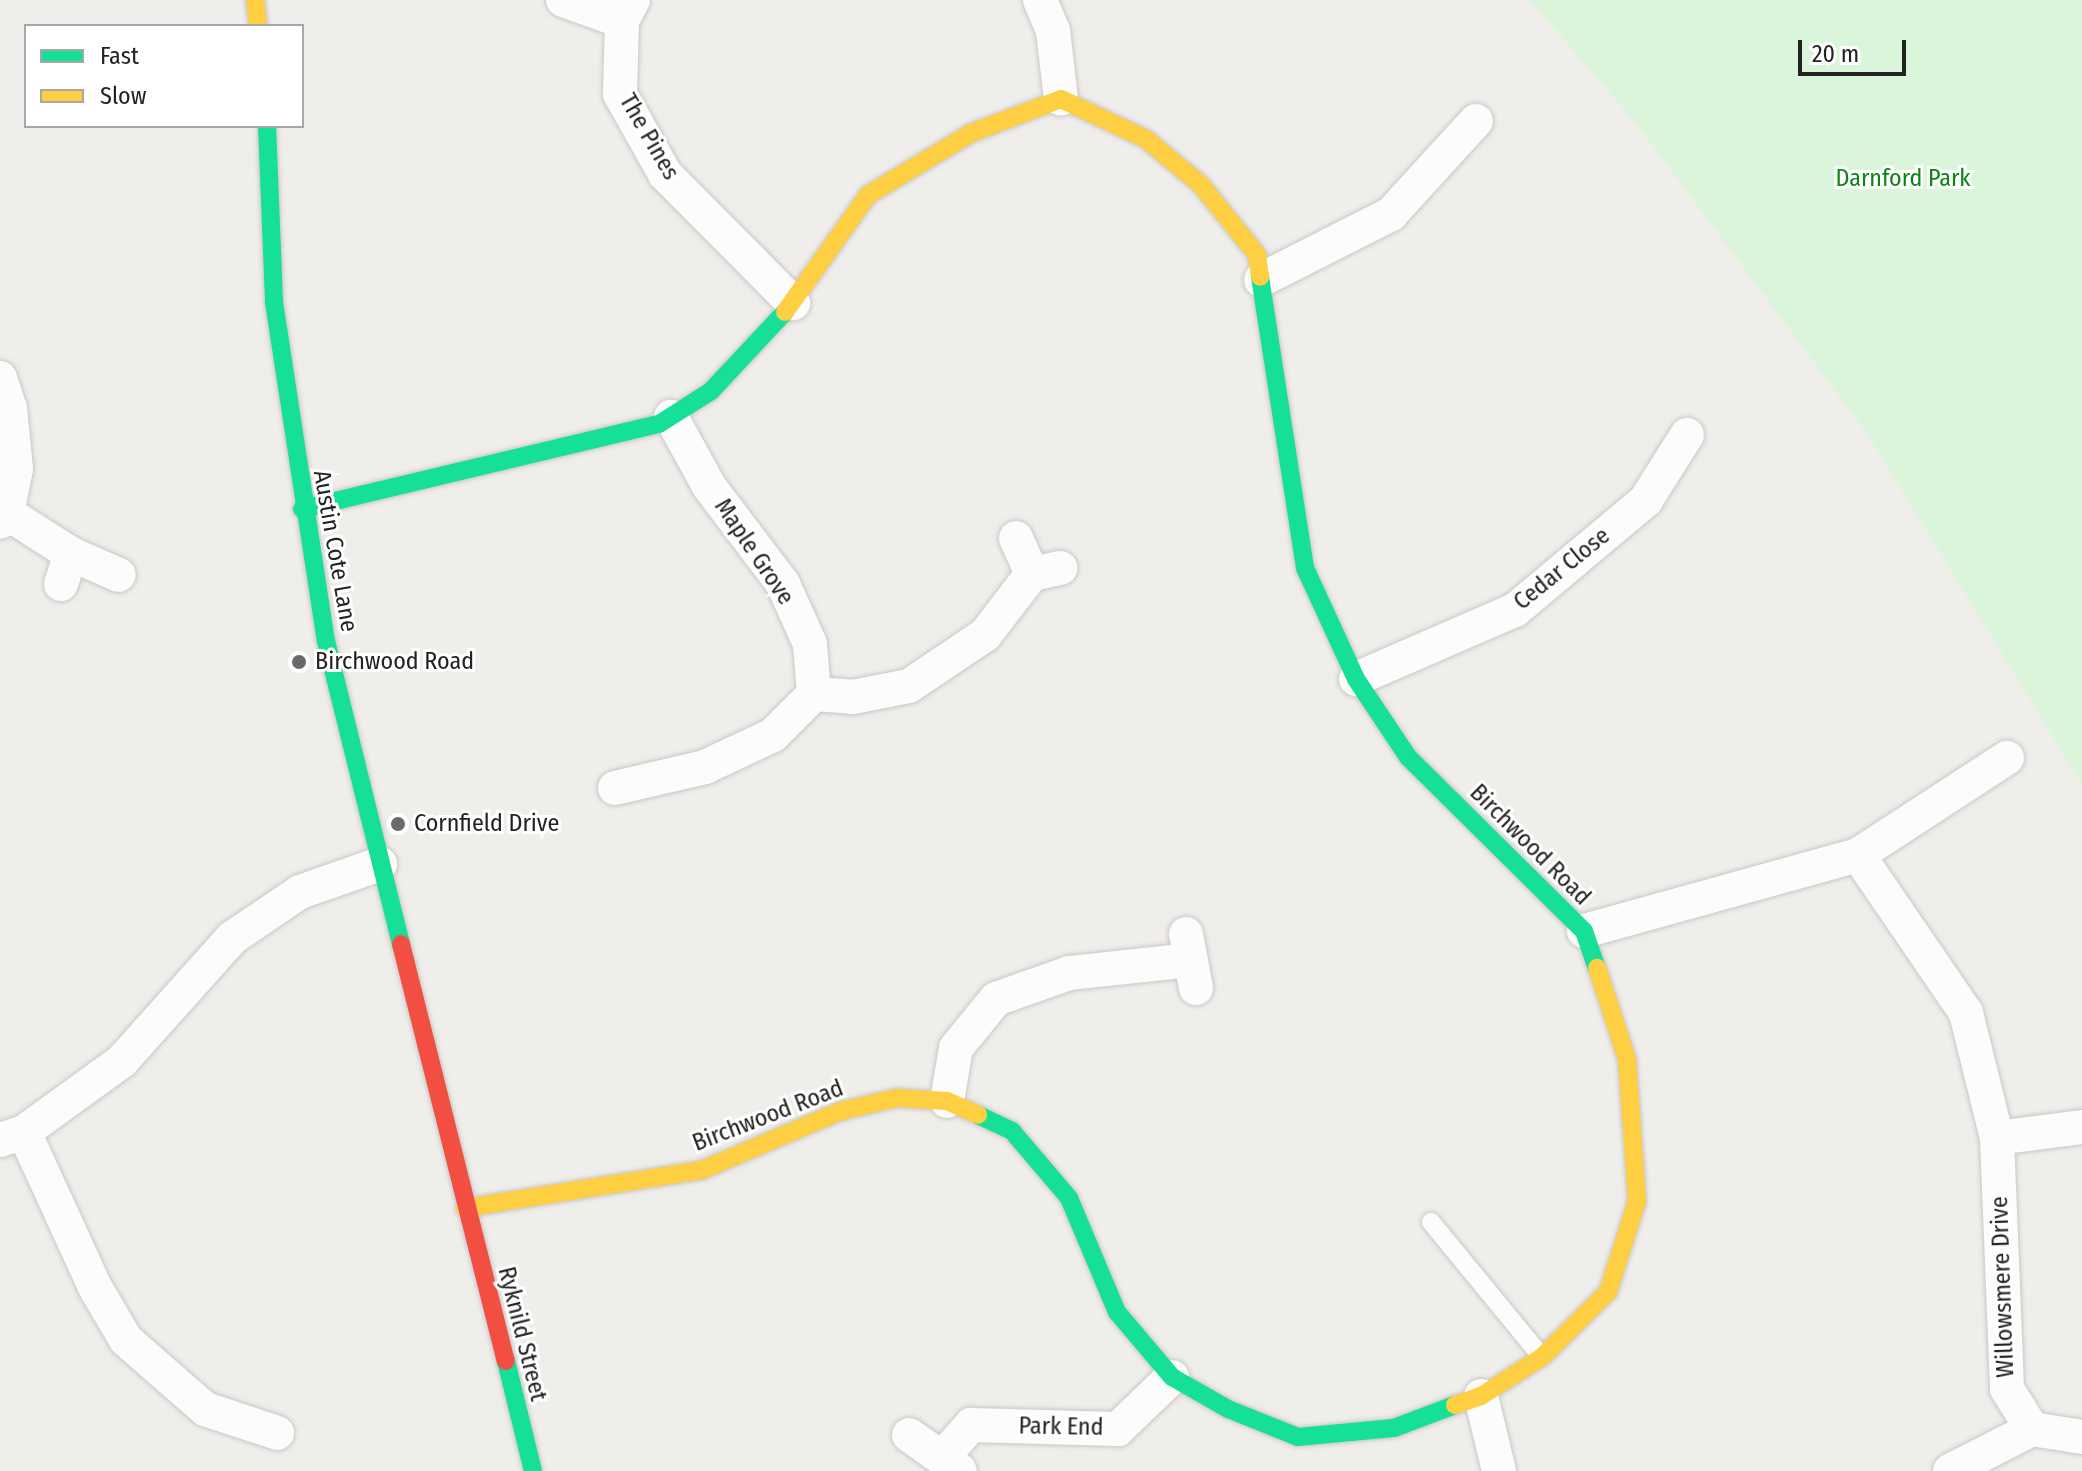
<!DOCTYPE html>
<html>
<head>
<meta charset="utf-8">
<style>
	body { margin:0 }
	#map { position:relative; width:2082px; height:1471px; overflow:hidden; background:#f0eeeb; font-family:"Fira Sans Condensed",sans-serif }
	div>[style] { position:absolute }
	.park>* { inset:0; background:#daf5da }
	.roads { filter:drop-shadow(0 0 2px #c9c8c7) drop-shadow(0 0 2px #c9c8c7) }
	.lane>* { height:18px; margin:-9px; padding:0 9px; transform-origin:9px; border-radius:9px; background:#fdfcfc }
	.street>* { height:34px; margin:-17px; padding:0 17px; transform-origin:17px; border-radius:17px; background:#fdfcfc }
	.fast>* { height:18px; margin:-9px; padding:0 9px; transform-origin:9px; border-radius:9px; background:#16e098 }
	.slow>* { height:18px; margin:-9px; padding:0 9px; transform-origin:9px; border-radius:9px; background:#ffcf43 }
	.jam>* { height:18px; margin:-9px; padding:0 9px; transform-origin:9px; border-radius:9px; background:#f24e42 }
	.dots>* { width:22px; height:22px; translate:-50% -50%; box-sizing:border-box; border:4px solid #fff; border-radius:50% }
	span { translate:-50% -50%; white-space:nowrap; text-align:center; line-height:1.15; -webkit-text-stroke:6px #fff; paint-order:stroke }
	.street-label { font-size:24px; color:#222 }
	.park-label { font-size:24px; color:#0c8416 }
	.poi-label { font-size:24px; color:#222 }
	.left { translate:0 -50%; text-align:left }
	.legend { position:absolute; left:24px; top:24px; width:280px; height:104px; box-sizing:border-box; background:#fff; border:2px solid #a7a7a7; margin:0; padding:10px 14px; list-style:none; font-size:24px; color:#222 }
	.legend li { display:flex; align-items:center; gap:16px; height:40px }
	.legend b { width:40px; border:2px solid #a7a7a7 }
	.scale { position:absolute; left:1798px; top:40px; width:108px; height:36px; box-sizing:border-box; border:4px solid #222; border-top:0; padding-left:10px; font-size:24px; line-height:28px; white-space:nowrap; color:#222; -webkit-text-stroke:6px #fff; paint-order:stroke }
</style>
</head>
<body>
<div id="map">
	<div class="park">
		<div style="clip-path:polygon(1530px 0,2082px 0,2082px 784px,1866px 432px,1639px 127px)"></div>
	</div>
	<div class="roads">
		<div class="lane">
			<div style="left:1431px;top:1222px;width:175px;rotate:50.6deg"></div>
		</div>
		<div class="street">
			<div style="left:563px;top:0;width:63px;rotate:19.6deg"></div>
			<div style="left:633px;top:0;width:24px;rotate:118deg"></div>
			<div style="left:622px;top:21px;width:73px;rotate:91.6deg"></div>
			<div style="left:620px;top:94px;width:92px;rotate:60.6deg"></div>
			<div style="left:665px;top:174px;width:182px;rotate:45.2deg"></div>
			<div style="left:1040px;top:0;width:34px;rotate:67deg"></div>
			<div style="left:1053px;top:31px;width:68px;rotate:83.3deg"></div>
			<div style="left:1261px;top:280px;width:146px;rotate:-26.9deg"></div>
			<div style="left:1391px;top:214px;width:126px;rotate:-47.6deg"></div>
			<div style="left:0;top:378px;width:32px;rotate:72deg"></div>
			<div style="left:10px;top:408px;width:61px;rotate:84.4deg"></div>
			<div style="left:16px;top:469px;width:45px;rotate:101.6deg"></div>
			<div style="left:7px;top:513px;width:11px;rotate:128deg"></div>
			<div style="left:7px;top:513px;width:76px;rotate:32.6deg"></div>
			<div style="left:71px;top:554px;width:52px;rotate:23.6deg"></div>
			<div style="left:1016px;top:538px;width:39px;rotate:66deg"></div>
			<div style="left:61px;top:584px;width:32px;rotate:-72deg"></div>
			<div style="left:1356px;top:679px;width:173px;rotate:-23.5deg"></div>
			<div style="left:1515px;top:610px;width:171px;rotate:-40deg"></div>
			<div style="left:1646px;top:500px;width:77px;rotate:-57.8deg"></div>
			<div style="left:814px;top:694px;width:39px;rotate:4deg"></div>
			<div style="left:853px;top:697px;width:57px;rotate:-11.1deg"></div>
			<div style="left:909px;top:686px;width:92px;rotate:-33.9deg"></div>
			<div style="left:985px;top:635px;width:77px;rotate:-52.4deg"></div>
			<div style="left:1032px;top:574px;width:29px;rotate:-12deg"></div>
			<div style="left:615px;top:788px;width:92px;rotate:-13.1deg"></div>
			<div style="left:705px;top:767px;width:75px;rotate:-25.2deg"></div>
			<div style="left:773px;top:735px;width:58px;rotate:-45deg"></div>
			<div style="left:814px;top:694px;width:50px;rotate:-94.6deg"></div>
			<div style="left:810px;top:644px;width:66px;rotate:-114.2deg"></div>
			<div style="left:783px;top:584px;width:123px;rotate:-127.1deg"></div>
			<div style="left:709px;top:486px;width:79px;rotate:-118.8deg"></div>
			<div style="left:1858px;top:855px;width:191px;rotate:55.6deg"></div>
			<div style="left:1966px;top:1013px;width:129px;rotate:76.1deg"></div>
			<div style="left:1997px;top:1138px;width:251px;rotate:87.7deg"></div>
			<div style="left:2007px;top:1389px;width:47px;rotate:58deg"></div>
			<div style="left:2032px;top:1429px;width:51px;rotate:9.1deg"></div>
			<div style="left:1584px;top:931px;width:284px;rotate:-15.5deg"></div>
			<div style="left:1858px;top:855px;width:178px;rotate:-33.1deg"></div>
			<div style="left:1186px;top:934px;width:55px;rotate:79.5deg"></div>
			<div style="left:947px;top:1101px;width:54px;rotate:-80.4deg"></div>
			<div style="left:956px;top:1048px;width:63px;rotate:-50.8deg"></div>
			<div style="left:996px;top:999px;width:77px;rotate:-19.6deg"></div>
			<div style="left:1069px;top:973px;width:122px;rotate:-6.1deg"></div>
			<div style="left:24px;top:1132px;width:173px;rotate:65.4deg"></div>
			<div style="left:96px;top:1289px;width:59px;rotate:59.5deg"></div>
			<div style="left:126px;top:1340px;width:105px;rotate:41.1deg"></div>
			<div style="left:205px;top:1409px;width:76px;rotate:18.4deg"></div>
			<div style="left:1997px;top:1138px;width:86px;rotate:-7.4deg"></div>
			<div style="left:0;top:1140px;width:25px;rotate:-18deg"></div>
			<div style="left:24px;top:1132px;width:121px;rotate:-35.9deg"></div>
			<div style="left:122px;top:1061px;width:165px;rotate:-48.2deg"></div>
			<div style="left:232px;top:938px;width:82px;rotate:-34.1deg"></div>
			<div style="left:300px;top:892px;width:85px;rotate:-19.3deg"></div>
			<div style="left:1481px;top:1396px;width:77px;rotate:76.5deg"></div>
			<div style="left:909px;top:1435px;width:62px;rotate:35.2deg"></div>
			<div style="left:943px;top:1457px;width:43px;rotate:-48.8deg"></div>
			<div style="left:971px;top:1425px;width:147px;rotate:1.6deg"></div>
			<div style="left:1118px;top:1429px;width:75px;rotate:-43.9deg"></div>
			<div style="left:1950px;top:1471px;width:92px;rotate:-27.1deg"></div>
		</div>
		<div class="fast">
			<div style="left:267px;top:126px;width:176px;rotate:87.7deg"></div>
			<div style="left:274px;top:302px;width:343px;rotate:81.3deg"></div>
			<div style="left:326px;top:641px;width:312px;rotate:76.1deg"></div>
			<div style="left:1260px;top:277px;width:294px;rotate:81.2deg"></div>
			<div style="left:1305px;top:568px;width:122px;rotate:65.3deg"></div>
			<div style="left:1356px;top:679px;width:94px;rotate:56.3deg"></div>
			<div style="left:1408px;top:757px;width:247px;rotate:44.7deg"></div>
			<div style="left:1584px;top:931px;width:39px;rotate:71deg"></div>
			<div style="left:302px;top:509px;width:367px;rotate:-13.4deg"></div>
			<div style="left:659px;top:424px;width:62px;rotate:-32.4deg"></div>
			<div style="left:711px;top:391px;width:108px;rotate:-46.9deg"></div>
			<div style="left:978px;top:1115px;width:38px;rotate:25deg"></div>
			<div style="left:1012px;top:1131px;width:88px;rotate:49.6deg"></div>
			<div style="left:1069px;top:1198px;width:124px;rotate:67.2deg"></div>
			<div style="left:1117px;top:1312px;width:85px;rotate:49.8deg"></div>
			<div style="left:1172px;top:1377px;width:64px;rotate:29.7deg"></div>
			<div style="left:1228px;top:1409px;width:75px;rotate:21.8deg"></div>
			<div style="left:1298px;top:1437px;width:96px;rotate:-5.4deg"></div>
			<div style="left:1394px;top:1428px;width:65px;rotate:-20.7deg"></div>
			<div style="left:506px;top:1361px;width:113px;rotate:76.2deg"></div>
		</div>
		<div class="slow">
			<div style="left:255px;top:0;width:26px;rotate:83deg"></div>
			<div style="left:785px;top:312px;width:143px;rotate:-54.6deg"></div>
			<div style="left:868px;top:195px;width:120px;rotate:-31deg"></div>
			<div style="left:971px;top:133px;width:96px;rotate:-20.7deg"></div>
			<div style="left:1061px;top:99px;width:94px;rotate:25.2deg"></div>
			<div style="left:1146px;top:139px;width:72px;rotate:39.9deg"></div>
			<div style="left:1201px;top:185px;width:90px;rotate:51.3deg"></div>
			<div style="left:1257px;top:255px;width:22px;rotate:82deg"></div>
			<div style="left:465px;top:1208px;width:240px;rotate:-9.1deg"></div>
			<div style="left:702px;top:1170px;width:151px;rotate:-23deg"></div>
			<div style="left:841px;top:1111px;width:57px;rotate:-13.1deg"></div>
			<div style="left:897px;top:1098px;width:50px;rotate:3.4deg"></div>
			<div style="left:947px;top:1101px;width:34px;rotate:24deg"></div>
			<div style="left:1455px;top:1405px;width:28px;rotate:-19deg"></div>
			<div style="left:1481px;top:1396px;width:72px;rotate:-32.6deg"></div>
			<div style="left:1542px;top:1357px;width:93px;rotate:-44.6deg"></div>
			<div style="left:1608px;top:1292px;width:96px;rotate:-72.3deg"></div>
			<div style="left:1637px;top:1201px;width:142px;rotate:-94deg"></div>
			<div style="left:1627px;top:1059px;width:96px;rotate:-108.2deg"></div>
		</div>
		<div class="jam">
			<div style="left:401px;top:944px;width:430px;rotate:75.9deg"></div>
		</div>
	</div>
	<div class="dots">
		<div style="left:299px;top:662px;background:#6a6968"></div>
		<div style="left:398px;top:824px;background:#6a6968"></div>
	</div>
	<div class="street-label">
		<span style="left:649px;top:137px;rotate:60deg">The Pines</span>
		<span style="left:335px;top:551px;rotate:80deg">Austin Cote Lane</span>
		<span style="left:754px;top:552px;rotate:56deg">Maple Grove</span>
		<span style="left:1562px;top:569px;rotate:-39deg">Cedar Close</span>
		<span style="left:1530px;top:845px;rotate:45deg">Birchwood Road</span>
		<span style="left:768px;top:1116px;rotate:-21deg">Birchwood Road</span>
		<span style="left:2003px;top:1287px;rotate:-92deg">Willowsmere Drive</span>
		<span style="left:522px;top:1334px;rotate:76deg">Ryknild Street</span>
		<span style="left:1061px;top:1427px;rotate:1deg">Park End</span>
	</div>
	<div class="park-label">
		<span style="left:1903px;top:179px">Darnford Park</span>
	</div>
	<div class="poi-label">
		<span class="left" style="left:315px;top:662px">Birchwood Road</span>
		<span class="left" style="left:414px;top:824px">Cornfield Drive</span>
	</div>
	<ul class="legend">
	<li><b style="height:10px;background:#16e098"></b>Fast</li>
	<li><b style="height:10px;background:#ffcf43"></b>Slow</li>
	</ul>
	<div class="scale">20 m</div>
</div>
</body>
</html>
